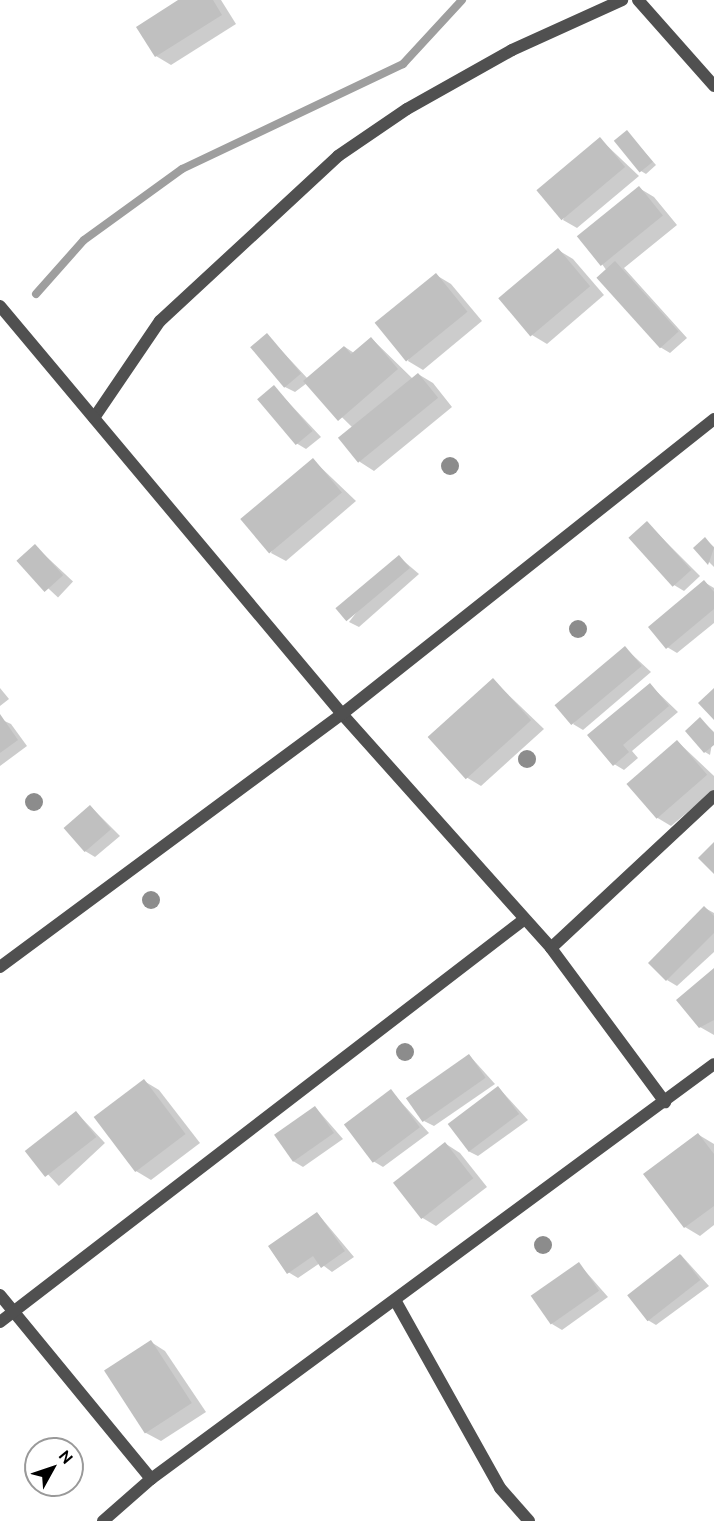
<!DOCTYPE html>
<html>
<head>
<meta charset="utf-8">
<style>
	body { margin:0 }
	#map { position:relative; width:714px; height:1521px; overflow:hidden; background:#fff; font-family:Ubuntu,sans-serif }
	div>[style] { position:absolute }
	.shadow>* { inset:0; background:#0003; transform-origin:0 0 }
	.stream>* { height:8px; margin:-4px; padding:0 4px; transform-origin:4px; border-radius:4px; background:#9e9e9e }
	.building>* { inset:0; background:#c0c0c0; transform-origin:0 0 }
	.service>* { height:12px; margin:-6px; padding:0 6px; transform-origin:6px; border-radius:6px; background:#505050 }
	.minor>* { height:12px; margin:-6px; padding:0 6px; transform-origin:6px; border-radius:6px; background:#505050 }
	.trees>* { width:18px; height:18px; margin:-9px; border-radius:50%; background:#8c8c8c }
	span { translate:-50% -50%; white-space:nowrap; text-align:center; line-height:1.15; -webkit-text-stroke:4.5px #fff; paint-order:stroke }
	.north { position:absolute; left:24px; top:1437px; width:60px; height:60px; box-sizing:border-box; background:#fff; border:2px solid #999; border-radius:50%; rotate:50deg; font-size:16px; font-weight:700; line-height:24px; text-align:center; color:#000 }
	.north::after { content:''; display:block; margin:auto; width:21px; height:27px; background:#000; clip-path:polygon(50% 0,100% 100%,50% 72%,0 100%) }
</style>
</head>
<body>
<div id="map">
	<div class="shadow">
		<div style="clip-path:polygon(181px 0,221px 0,236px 24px,171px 65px,156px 56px)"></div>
		<div style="clip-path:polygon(627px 132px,656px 165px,646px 174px,641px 171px)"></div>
		<div style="clip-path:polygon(600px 139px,639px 176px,577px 228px,563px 220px)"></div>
		<div style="clip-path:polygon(639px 188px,654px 197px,677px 225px,624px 268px,687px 338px,670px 353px,660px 347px,602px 264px)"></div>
		<div style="clip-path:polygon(558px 250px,573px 259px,604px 295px,547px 344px,532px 335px)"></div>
		<div style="clip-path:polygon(436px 275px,451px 284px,482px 321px,423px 370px,408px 361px)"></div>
		<div style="clip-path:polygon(267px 335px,308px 379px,345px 347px,354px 353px,371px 338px,413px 379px,418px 374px,433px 383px,452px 407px,374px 471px,360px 462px,353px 428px,307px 383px,295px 392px,285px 387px)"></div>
		<div style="clip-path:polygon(274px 387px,321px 437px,306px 449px,296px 443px)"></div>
		<div style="clip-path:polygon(313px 460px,356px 501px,286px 561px,271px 553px)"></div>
		<div style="clip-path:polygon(647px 523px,700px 576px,684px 591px,674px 585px)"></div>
		<div style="clip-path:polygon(705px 539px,714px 547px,714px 567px,695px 548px)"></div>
		<div style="left:35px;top:546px;width:52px;height:22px;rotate:43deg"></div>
		<div style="clip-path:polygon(399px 557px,419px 574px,359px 627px,349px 622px)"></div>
		<div style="clip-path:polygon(704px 582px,714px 588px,714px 623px,677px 653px,667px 647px)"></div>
		<div style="clip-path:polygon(625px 648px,651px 672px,583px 730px,573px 724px)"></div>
		<div style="clip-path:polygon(493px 680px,544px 729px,481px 786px,466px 777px)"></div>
		<div style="clip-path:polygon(650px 685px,678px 712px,632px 751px,638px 758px,624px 770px,614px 764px)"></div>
		<div style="clip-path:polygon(0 688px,9px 699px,0 706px)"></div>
		<div style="clip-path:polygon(0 719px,11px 724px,27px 746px,0 766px)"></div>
		<div style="clip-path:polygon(700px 719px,714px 732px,710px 755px,705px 752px)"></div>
		<div style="clip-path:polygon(678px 742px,714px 776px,714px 790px,671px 826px,656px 817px)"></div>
		<div style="clip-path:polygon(90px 806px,120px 836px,95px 857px,85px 851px)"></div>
		<div style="clip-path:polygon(705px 908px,714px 913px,714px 952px,677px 986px,667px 980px)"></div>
		<div style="clip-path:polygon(714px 970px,714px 1035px,700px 1027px)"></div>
		<div style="clip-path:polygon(469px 1055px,495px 1084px,434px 1126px,424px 1121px)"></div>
		<div style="clip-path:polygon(144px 1081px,159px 1090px,200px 1143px,151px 1180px,136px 1171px)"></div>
		<div style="clip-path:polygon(498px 1087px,528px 1120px,478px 1156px,468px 1151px)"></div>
		<div style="clip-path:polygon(391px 1091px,429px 1133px,383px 1167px,373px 1161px)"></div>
		<div style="clip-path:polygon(316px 1108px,343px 1139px,303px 1167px,293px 1161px)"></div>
		<div style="left:77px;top:1113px;width:41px;height:63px;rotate:47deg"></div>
		<div style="clip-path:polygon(699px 1135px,714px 1144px,714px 1225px,700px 1236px,685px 1227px)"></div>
		<div style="clip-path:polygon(446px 1144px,460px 1153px,487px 1187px,436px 1226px,421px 1217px,395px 1182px)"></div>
		<div style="clip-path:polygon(318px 1214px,354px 1257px,332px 1272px,320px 1263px,298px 1278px,288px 1272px)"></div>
		<div style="clip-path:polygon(681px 1255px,709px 1286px,656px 1325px,646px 1319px)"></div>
		<div style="clip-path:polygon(579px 1264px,608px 1297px,562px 1330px,552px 1324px)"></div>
		<div style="clip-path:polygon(151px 1342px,165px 1351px,206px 1412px,161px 1441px,146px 1433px)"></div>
	</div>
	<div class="stream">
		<div style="left:36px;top:294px;width:72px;rotate:-48.4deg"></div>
		<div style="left:84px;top:240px;width:121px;rotate:-35.9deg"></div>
		<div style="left:182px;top:169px;width:245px;rotate:-25.4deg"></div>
		<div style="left:403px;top:64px;width:87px;rotate:-47.3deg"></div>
	</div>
	<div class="building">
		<div style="clip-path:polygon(178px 0,213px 0,222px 15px,155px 57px,136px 27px)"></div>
		<div style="left:627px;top:130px;width:41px;height:17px;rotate:51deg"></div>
		<div style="left:600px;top:137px;width:39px;height:83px;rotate:50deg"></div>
		<div style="left:639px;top:186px;width:38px;height:80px;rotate:51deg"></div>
		<div style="left:558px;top:248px;width:50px;height:78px;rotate:50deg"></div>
		<div style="left:615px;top:261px;width:95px;height:25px;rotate:48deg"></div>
		<div style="left:436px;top:273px;width:50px;height:79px;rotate:51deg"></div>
		<div style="left:267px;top:333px;width:53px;height:22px;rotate:50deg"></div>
		<div style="clip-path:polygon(371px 337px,398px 369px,338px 421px,303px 381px,344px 346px,351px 354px)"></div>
		<div style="left:418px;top:373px;width:32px;height:103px;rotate:51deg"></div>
		<div style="left:274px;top:385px;width:60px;height:22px;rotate:50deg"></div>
		<div style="left:313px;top:458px;width:45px;height:95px;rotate:50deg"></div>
		<div style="left:647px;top:521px;width:66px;height:25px;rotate:48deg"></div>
		<div style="clip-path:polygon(705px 537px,714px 548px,708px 565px,693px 548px)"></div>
		<div style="left:35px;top:544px;width:42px;height:25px;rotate:48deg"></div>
		<div style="left:399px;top:555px;width:17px;height:83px;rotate:50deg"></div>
		<div style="clip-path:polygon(704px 580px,714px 592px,714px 609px,666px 649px,648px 627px)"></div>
		<div style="left:625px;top:646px;width:26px;height:92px;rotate:50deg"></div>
		<div style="left:493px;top:678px;width:57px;height:88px;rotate:48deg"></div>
		<div style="clip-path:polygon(650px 683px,669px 706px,623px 745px,629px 752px,613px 766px,587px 735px)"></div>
		<div style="clip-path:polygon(714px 688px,714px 720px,698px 703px)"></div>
		<div style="clip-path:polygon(0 714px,18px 740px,0 753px)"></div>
		<div style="clip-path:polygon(700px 717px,714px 733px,714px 745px,704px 753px,685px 731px)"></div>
		<div style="left:677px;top:740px;width:46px;height:67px;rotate:49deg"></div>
		<div style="left:90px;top:805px;width:32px;height:35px;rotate:49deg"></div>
		<div style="clip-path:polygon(714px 842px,714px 874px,698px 858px)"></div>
		<div style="clip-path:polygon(704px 906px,714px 916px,714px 933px,666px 981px,648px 963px)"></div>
		<div style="clip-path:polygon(714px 968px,714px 1020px,699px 1028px,676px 1000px)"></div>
		<div style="left:469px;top:1054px;width:29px;height:77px;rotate:55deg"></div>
		<div style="left:144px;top:1079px;width:69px;height:63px;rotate:53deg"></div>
		<div style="left:498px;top:1086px;width:35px;height:63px;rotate:53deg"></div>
		<div style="left:391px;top:1089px;width:48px;height:59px;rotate:53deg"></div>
		<div style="left:315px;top:1106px;width:33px;height:50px;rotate:55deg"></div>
		<div style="left:76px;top:1111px;width:33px;height:65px;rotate:52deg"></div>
		<div style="clip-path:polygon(698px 1133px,714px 1154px,714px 1206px,684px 1228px,643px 1174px)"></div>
		<div style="left:445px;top:1142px;width:46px;height:66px;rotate:52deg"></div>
		<div style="clip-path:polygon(317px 1212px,345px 1251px,321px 1268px,313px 1256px,287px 1274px,268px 1246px)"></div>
		<div style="left:680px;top:1254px;width:33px;height:67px;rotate:52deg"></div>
		<div style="left:579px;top:1262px;width:35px;height:59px;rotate:55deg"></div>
		<div style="left:151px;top:1340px;width:75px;height:56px;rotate:57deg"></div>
	</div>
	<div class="service">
		<div style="left:94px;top:418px;width:117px;rotate:-55.8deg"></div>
		<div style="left:160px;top:321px;width:243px;rotate:-42.8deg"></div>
		<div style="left:338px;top:156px;width:83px;rotate:-34.3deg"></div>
		<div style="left:407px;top:109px;width:120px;rotate:-29.3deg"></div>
		<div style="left:512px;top:50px;width:121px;rotate:-24.4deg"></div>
	</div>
	<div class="minor">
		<div style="left:638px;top:0;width:115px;rotate:48.5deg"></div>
		<div style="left:0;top:306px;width:532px;rotate:50.03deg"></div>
		<div style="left:342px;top:714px;width:314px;rotate:48.2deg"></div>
		<div style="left:551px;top:948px;width:192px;rotate:53.5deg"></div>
		<div style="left:551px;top:948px;width:223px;rotate:-43deg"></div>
		<div style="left:0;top:967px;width:425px;rotate:-36.5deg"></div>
		<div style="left:342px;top:714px;width:475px;rotate:-38.4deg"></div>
		<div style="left:0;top:1295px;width:238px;rotate:50.6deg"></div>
		<div style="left:395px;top:1300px;width:215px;rotate:60.8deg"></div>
		<div style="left:500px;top:1488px;width:44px;rotate:48.7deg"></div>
		<div style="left:0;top:1322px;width:658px;rotate:-37.53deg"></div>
		<div style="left:103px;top:1521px;width:64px;rotate:-41.2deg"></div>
		<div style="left:151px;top:1479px;width:699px;rotate:-36.39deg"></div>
	</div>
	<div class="trees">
		<div style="left:450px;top:466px"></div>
		<div style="left:578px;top:629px"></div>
		<div style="left:527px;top:759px"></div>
		<div style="left:34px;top:802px"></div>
		<div style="left:151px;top:900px"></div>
		<div style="left:405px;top:1052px"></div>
		<div style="left:543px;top:1245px"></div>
	</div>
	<div class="north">N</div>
</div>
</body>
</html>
